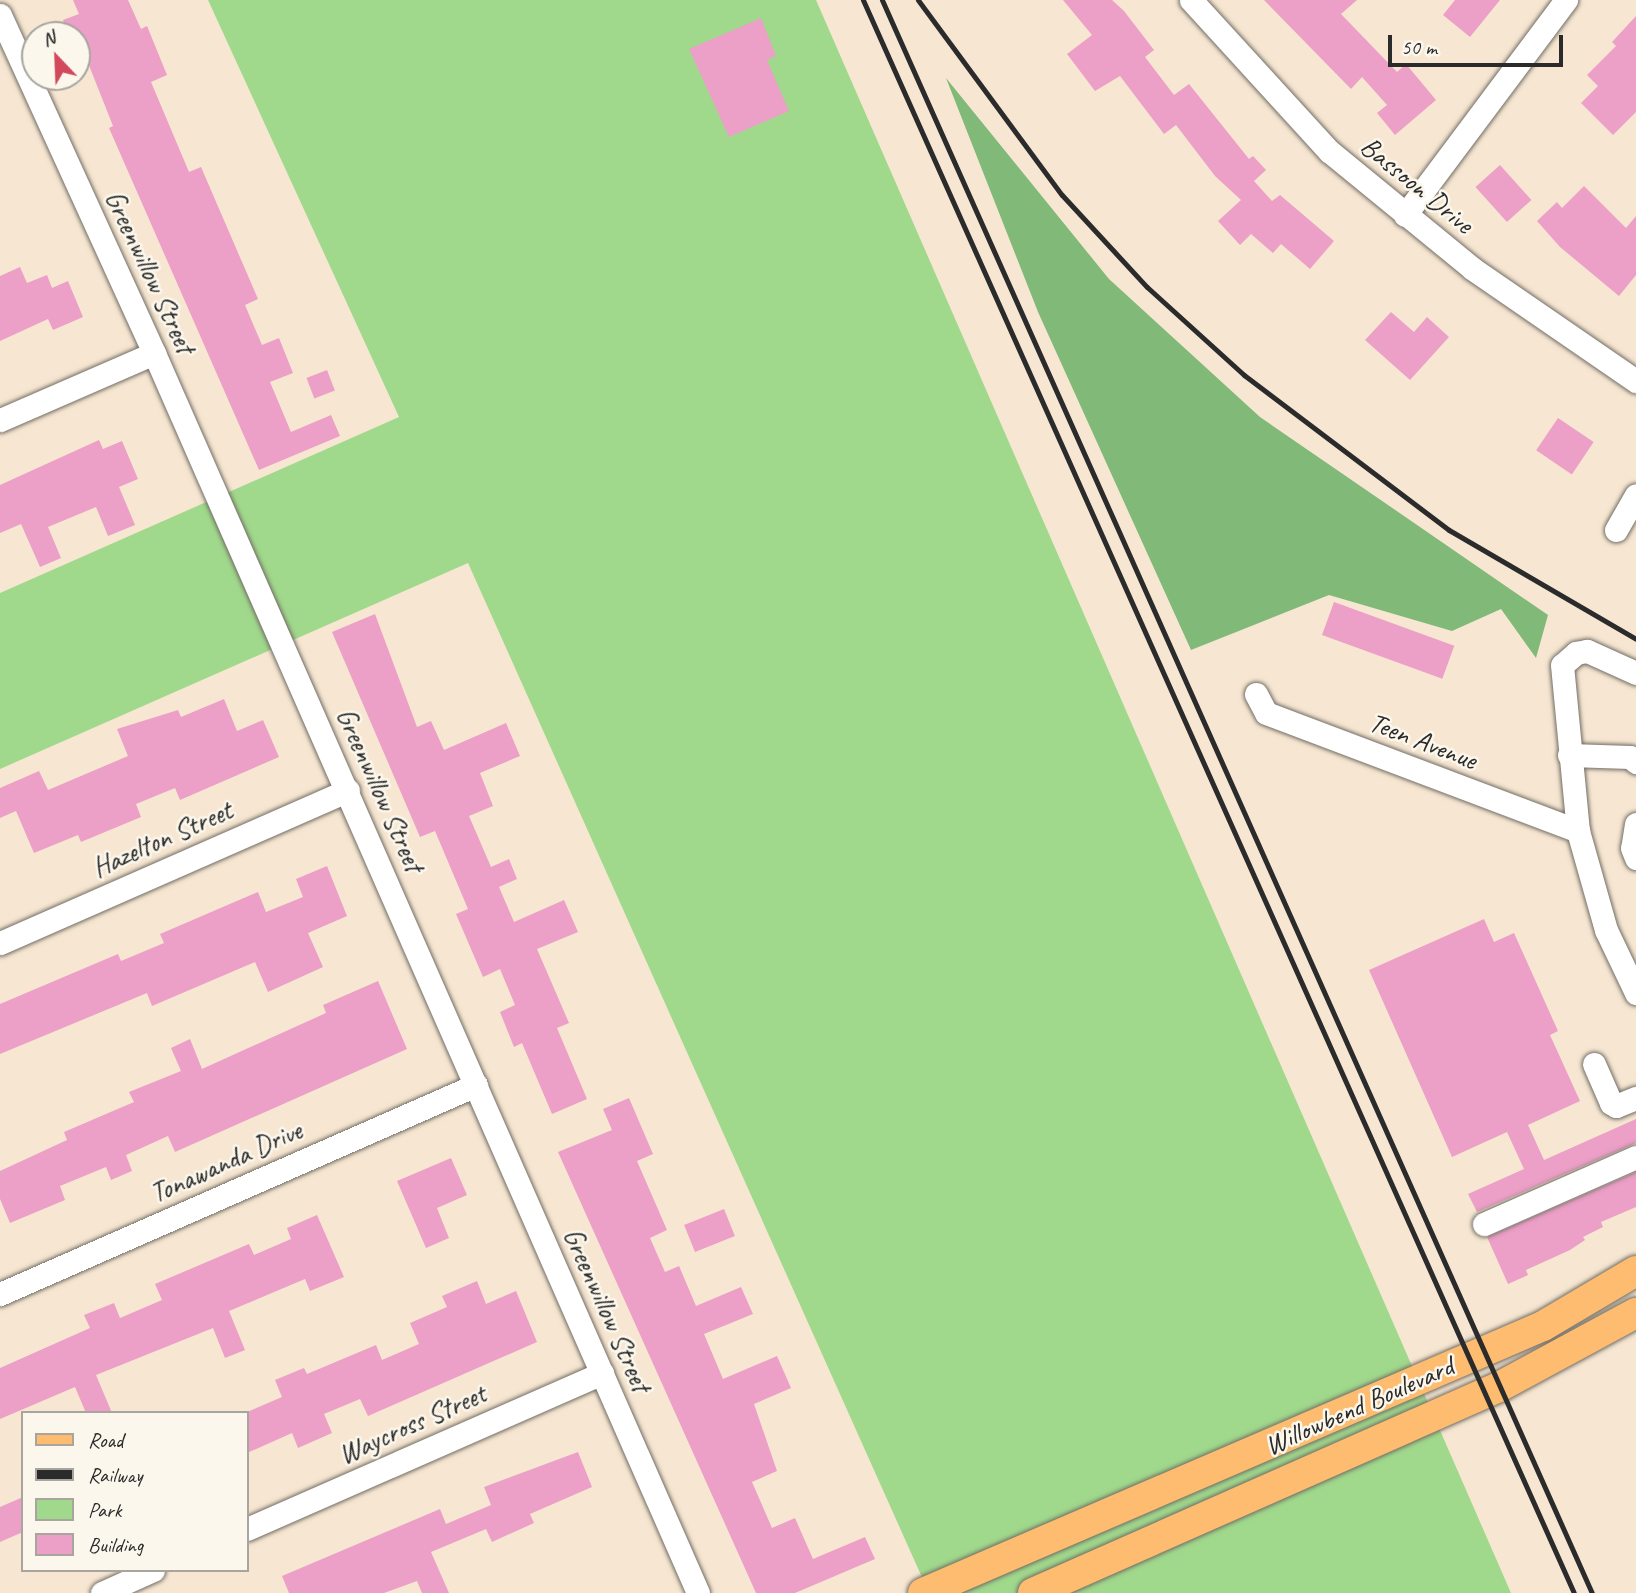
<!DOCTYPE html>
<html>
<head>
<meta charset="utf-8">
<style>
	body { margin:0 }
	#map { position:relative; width:1636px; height:1593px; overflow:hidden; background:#f7e7d2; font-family:Caveat,sans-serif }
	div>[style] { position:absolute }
	.green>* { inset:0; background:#a0d98c }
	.forest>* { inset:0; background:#80b978 }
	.building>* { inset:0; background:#ec9fc7; transform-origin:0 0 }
	.roads { filter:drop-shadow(0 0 2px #726d65) drop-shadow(0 0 2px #726d65) }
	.minor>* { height:23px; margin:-11.5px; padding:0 11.5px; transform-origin:11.5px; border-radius:11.5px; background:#fff }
	.major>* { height:30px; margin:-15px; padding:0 15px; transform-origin:15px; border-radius:15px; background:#fdbc70 }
	.rail>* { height:5px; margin:-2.5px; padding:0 2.5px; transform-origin:2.5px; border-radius:2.5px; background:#2b2b2b }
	span { translate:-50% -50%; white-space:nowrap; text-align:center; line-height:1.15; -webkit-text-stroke:5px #fbf7ec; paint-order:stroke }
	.street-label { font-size:28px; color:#2b2b2b }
	.legend { position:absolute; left:21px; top:1411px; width:228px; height:161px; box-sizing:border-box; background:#fbf7ec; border:2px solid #a8a59f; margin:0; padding:9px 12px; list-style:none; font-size:21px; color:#2b2b2b }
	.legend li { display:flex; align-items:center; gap:14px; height:35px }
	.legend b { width:35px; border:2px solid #a8a59f }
	.north { position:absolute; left:21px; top:21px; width:70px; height:70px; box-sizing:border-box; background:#fbf7ec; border:2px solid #a8a59f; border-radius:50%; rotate:337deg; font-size:19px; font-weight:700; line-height:28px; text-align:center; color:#2b2b2b }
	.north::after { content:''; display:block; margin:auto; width:24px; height:32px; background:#d1495b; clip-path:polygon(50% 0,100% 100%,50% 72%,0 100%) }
	.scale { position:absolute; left:1388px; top:35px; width:175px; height:32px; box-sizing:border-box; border:4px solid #2b2b2b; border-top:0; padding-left:9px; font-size:21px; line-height:24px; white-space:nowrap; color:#2b2b2b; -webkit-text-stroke:5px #fbf7ec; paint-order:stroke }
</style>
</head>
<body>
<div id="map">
	<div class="green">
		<div style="clip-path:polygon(208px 0,816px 0,1511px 1593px,929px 1593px,468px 563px,0 769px,0 593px,399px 417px)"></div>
	</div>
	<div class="forest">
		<div style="clip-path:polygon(946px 78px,1109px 279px,1260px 417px,1548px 615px,1536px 658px,1501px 609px,1452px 631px,1329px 595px,1191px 650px,1038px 312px)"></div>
	</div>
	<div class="building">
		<div style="clip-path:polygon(73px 0,128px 0,141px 29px,147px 26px,167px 75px,151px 82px,189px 172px,201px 167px,258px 299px,245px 305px,262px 345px,279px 338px,293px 373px,270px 382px,291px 432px,331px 415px,340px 436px,259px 470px,109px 128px,113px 126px,77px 35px,69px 35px,63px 20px,79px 14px)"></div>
		<div style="clip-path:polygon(1063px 0,1112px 0,1124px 11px,1154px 50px,1145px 57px,1174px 95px,1189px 84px,1249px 159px,1253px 156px,1266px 170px,1254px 181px,1272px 201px,1280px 195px,1334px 241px,1310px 269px,1281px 244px,1273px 253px,1251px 234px,1240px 245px,1218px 221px,1241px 200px,1215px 176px,1176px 125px,1164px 134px,1120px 76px,1095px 91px,1067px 54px,1092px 35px)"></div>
		<div style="clip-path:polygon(1264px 0,1357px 0,1341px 14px,1397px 72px,1406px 64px,1436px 100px,1395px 135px,1377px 113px,1387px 105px,1362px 77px,1351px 89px)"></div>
		<div style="clip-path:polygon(1455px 0,1500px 0,1470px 37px,1443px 15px)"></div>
		<div style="clip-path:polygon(1636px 16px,1636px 112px,1613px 135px,1581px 103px,1598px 86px,1587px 75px,1616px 46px,1612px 42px)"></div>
		<div style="clip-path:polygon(761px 18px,776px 56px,767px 60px,789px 111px,729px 137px,689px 49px)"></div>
		<div style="left:1500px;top:165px;width:47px;height:33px;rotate:48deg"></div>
		<div style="clip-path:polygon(1584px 186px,1626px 228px,1636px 216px,1636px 275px,1619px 296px,1560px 247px,1537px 221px,1557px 202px,1562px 208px)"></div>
		<div style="clip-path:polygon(20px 267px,27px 283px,47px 275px,52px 288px,68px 281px,83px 317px,53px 330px,48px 319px,0 341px,0 276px)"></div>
		<div style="clip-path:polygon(1391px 312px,1414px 332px,1427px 317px,1449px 337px,1410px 380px,1365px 340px)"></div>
		<div style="left:327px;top:370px;width:22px;height:22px;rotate:69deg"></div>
		<div style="left:1558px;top:418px;width:43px;height:39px;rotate:34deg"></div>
		<div style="clip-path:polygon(99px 440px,103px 449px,122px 441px,138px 479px,119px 487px,135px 525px,108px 536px,96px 507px,48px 527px,61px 558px,40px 567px,21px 524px,0 533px,0 485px)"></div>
		<div style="left:1334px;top:602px;width:128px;height:35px;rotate:20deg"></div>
		<div style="clip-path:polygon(375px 614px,417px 727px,431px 721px,444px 750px,506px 723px,520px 756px,480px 773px,493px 806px,469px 816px,491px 867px,509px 859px,517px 879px,499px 887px,514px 922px,564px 900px,578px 932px,537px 949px,569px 1023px,557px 1028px,587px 1099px,552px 1114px,522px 1043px,514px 1047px,500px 1012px,515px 1005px,500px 969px,483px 977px,456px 914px,468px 909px,435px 831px,420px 837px,332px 632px)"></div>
		<div style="clip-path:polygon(224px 699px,237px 731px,263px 720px,279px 757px,180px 800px,175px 788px,136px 804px,141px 817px,81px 842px,78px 835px,34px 853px,16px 811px,0 818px,0 788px,39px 771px,48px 790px,128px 756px,117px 729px,178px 710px,181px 717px)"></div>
		<div style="clip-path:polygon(327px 866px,347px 916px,308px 933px,323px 967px,268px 992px,255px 962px,152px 1006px,147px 993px,0 1054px,0 1004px,118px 954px,121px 961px,164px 943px,160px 934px,258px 892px,266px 912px,303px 897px,296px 879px)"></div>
		<div style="clip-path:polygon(1484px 919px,1494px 942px,1514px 933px,1558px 1031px,1550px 1035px,1580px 1101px,1528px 1125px,1544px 1160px,1636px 1119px,1636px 1143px,1477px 1212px,1468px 1194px,1524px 1169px,1507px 1132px,1452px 1157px,1369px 970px)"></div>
		<div style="clip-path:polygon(378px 981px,407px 1049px,175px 1152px,168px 1136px,126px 1155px,132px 1171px,111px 1180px,106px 1167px,60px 1186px,65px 1200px,10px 1223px,0 1199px,0 1171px,67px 1140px,64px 1132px,134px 1102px,129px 1092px,181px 1071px,171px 1048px,190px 1039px,202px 1069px,326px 1013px,323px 1005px)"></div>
		<div style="clip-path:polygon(629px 1098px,653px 1154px,637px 1161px,667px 1230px,650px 1238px,665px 1272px,679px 1266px,696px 1306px,741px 1287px,753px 1314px,704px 1334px,723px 1379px,777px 1356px,791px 1388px,754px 1404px,777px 1471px,752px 1482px,772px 1528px,795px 1518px,813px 1559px,865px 1537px,875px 1559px,795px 1593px,756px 1593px,558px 1152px,612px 1130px,603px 1109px)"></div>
		<div style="clip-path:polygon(451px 1158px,467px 1195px,437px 1208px,449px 1238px,426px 1248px,397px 1181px)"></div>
		<div style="clip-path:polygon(1636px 1172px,1636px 1207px,1601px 1222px,1603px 1227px,1583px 1237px,1585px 1240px,1570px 1250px,1526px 1270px,1528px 1275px,1508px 1284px,1487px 1237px)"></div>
		<div style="left:724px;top:1209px;width:29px;height:43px;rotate:68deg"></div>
		<div style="clip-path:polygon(317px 1215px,344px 1277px,310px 1291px,305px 1279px,229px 1311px,245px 1350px,225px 1358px,213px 1328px,96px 1375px,112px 1413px,86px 1413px,75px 1387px,0 1419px,0 1368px,90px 1328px,84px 1315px,114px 1303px,120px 1318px,162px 1300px,155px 1284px,249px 1244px,254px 1255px,291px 1239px,287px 1228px)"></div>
		<div style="clip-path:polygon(477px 1281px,486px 1304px,516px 1291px,537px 1342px,368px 1416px,360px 1399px,324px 1414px,332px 1433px,298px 1448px,292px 1433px,247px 1453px,247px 1412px,282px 1397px,275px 1380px,304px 1368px,307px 1374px,376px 1345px,382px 1360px,419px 1344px,410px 1323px,447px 1307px,442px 1296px)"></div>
		<div style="clip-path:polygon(578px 1452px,592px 1487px,530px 1514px,534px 1523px,492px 1542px,486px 1529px,431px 1552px,449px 1593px,422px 1593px,417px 1581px,384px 1593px,289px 1593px,282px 1576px,440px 1509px,446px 1524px,491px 1505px,484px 1487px)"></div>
		<div style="clip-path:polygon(23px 1497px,23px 1532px,0 1542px,0 1507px)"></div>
	</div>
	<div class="roads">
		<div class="minor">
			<div style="left:1191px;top:0;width:205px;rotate:47.6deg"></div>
			<div style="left:1329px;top:151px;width:186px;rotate:39.3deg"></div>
			<div style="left:1473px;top:269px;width:198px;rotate:34.5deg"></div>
			<div style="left:0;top:15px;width:371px;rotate:65.5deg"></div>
			<div style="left:154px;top:353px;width:1354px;rotate:66.31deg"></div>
			<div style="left:1405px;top:215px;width:269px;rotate:-53.2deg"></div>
			<div style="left:0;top:420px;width:168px;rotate:-23.5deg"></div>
			<div style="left:1616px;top:530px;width:40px;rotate:-60.3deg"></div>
			<div style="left:1636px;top:673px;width:54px;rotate:-155.8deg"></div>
			<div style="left:1587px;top:651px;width:11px;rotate:170deg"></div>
			<div style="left:1576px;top:653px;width:18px;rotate:139deg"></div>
			<div style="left:1562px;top:665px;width:167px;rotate:84.5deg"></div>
			<div style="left:1578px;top:831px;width:103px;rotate:74.2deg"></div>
			<div style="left:1606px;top:930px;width:70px;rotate:64.5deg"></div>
			<div style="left:1256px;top:694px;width:21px;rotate:62deg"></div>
			<div style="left:1266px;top:713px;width:334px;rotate:20.7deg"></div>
			<div style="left:1569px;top:755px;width:61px;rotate:1.9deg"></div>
			<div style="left:1630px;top:757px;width:8px;rotate:40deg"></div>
			<div style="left:1636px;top:824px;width:24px;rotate:99deg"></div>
			<div style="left:1632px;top:848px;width:11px;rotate:68deg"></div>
			<div style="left:0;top:943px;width:380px;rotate:-23.7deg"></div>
			<div style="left:1594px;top:1064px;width:43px;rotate:66.4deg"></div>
			<div style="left:1611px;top:1103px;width:6px;rotate:31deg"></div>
			<div style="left:1616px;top:1106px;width:22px;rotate:-22deg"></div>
			<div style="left:1484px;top:1224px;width:166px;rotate:-23.8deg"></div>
			<div style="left:0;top:1294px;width:520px;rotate:-23.71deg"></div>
			<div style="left:247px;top:1529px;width:388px;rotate:-23.7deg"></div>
			<div style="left:102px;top:1593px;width:56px;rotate:-24.3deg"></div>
		</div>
		<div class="major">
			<div style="left:923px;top:1593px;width:675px;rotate:-23.3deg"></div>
			<div style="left:1543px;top:1326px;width:108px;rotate:-30.6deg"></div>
			<div style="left:1033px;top:1593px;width:510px;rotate:-23.85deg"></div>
			<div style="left:1499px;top:1387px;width:156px;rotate:-28.4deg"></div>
		</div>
	</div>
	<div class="rail">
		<div style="left:863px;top:0;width:1744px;rotate:65.95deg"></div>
		<div style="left:882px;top:0;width:1744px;rotate:65.98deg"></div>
		<div style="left:918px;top:0;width:242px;rotate:53.6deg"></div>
		<div style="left:1062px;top:195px;width:125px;rotate:47.3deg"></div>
		<div style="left:1147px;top:287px;width:131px;rotate:42.2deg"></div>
		<div style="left:1244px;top:375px;width:257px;rotate:37.1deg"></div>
		<div style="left:1449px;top:530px;width:216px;rotate:30.2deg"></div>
	</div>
	<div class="street-label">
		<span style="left:1417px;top:185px;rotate:39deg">Bassoon Drive</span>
		<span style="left:150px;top:272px;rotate:65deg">Greenwillow Street</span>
		<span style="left:1423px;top:741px;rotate:21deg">Teen Avenue</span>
		<span style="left:380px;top:790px;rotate:66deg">Greenwillow Street</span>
		<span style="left:162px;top:839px;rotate:-24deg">Hazelton Street</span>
		<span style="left:226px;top:1162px;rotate:-24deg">Tonawanda Drive</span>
		<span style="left:607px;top:1310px;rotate:66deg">Greenwillow Street</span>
		<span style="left:1359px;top:1406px;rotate:-24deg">Willowbend Boulevard</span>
		<span style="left:412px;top:1424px;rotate:-24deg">Waycross Street</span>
	</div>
	<ul class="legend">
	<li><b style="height:9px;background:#fdbc70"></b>Road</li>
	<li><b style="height:9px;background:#2b2b2b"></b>Railway</li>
	<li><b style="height:19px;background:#a0d98c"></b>Park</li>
	<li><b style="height:19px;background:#ec9fc7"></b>Building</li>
	</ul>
	<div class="north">N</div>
	<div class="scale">50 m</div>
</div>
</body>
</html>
